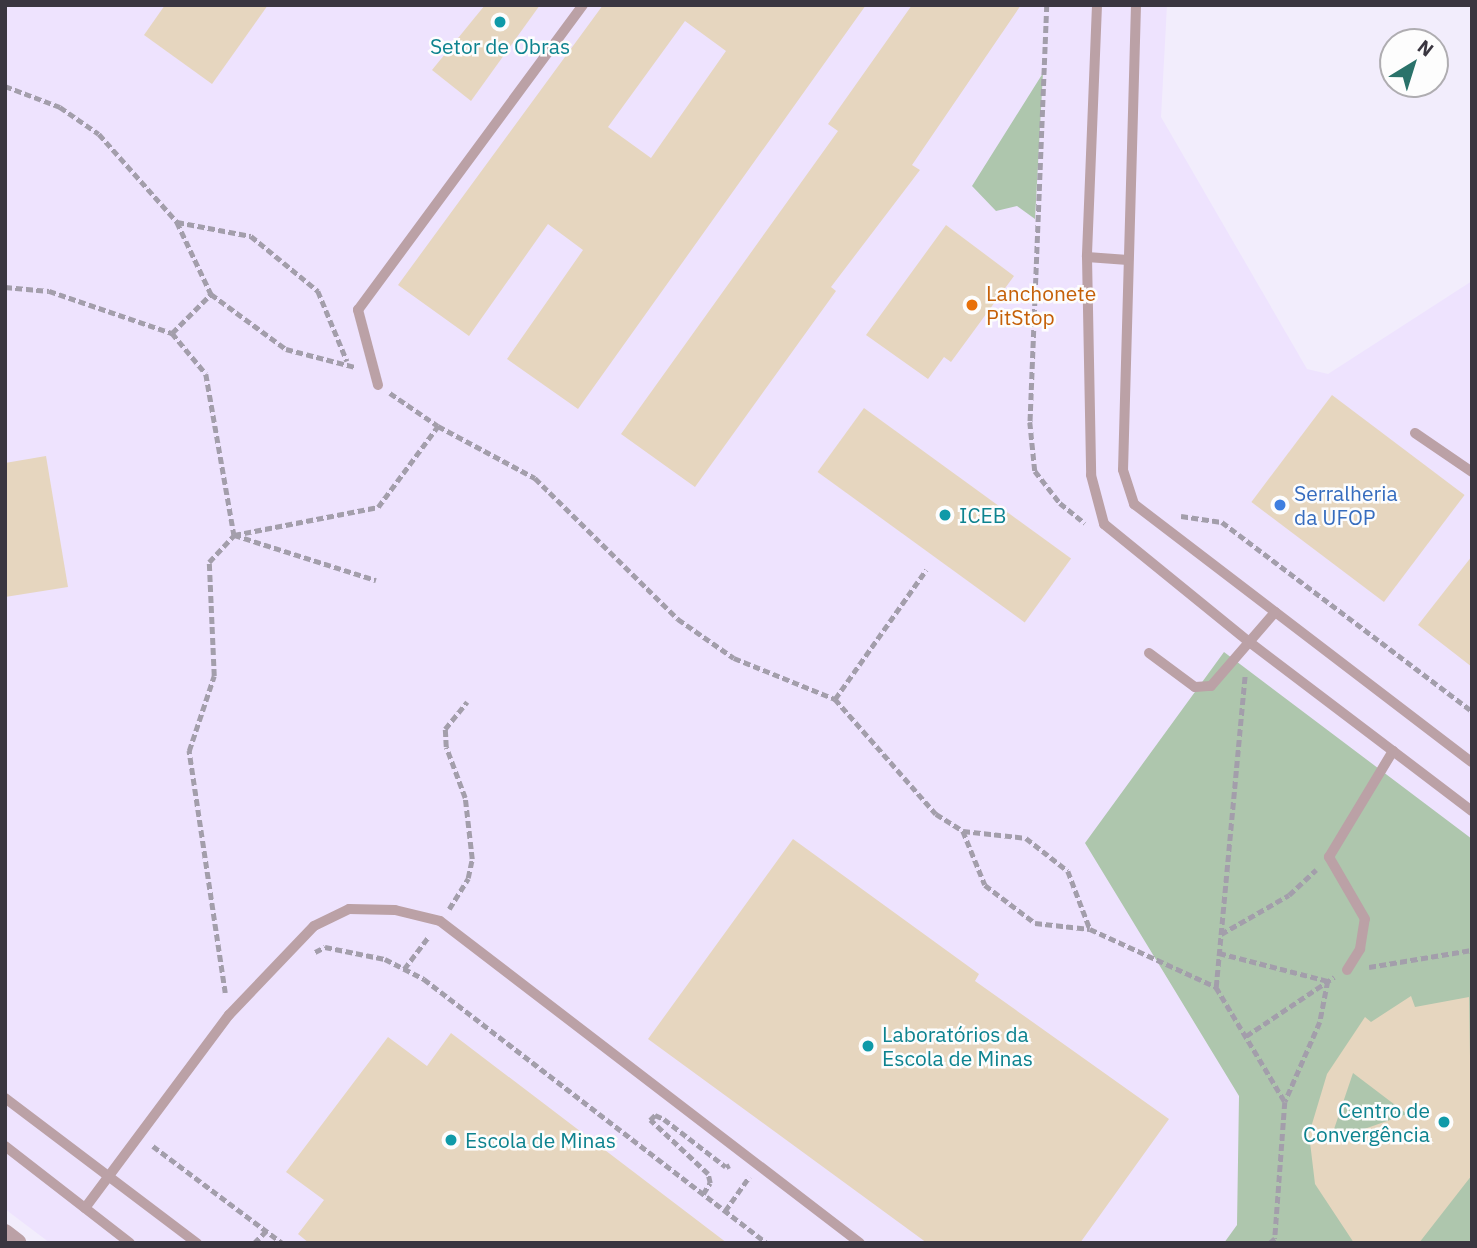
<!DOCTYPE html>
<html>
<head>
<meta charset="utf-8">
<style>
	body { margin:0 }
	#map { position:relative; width:1477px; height:1248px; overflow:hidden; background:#f2edfc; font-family:"IBM Plex Sans",sans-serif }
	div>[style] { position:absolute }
	.built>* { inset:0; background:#eee3fe }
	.green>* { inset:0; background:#aec6ad }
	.building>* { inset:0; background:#e6d6bf; transform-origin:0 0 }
	.path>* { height:4.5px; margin-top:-2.25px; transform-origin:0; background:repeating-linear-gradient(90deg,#a39eab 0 7px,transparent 0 10.5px) }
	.lane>* { height:10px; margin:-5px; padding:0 5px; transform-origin:5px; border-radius:5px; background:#bba1a6 }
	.street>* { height:18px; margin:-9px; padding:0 9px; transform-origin:9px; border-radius:9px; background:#bba1a6 }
	.dots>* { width:19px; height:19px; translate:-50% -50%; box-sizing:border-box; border:4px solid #fdfdfd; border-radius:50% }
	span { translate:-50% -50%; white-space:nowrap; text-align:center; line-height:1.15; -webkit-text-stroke:5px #fdfdfd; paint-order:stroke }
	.culture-label { font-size:21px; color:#0d838f }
	.left { translate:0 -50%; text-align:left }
	.right { translate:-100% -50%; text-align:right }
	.food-label { font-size:21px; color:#c56008 }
	.shop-label { font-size:21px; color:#366cbe }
	.frame { position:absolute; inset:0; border:7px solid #3a3640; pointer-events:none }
	.north { position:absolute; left:1379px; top:28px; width:70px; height:70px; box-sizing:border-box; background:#fdfdfd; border:2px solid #afadb1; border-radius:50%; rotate:38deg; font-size:19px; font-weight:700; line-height:28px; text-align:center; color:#3a3640 }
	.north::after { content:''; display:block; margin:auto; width:24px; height:32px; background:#2a726a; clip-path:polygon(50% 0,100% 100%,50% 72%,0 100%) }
</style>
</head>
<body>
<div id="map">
	<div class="built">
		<div style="clip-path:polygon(5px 5px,1167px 5px,1161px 117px,1307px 369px,1328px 374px,1472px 281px,1472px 1243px,50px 1243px,5px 1209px)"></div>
	</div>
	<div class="green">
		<div style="clip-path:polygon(1043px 73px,1035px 219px,1017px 206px,996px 211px,972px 186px)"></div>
		<div style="clip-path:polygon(1224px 652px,1472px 839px,1472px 1243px,1224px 1243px,1237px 1225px,1239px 1096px,1085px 843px)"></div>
	</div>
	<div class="building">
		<div style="clip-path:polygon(165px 5px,268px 5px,212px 84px,144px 35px)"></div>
		<div style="clip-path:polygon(485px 5px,540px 5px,471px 101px,432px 70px)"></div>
		<div style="clip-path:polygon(evenodd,603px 5px,866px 5px,578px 409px,507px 359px,583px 250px,548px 224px,469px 336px,398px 285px,603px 5px,685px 21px,726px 51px,651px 158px,608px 127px,685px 21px)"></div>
		<div style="clip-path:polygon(912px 5px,1021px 5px,912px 165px,920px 170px,831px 287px,836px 291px,695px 487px,621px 434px,838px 131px,828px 124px)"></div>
		<div style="clip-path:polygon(946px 225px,1014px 276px,951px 362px,944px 357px,928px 379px,866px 335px)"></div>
		<div style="left:1332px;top:395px;width:166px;height:134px;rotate:37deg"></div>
		<div style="left:864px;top:408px;width:256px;height:79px;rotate:36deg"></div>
		<div style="clip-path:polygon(46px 456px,68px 587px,5px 597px,5px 463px)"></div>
		<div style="clip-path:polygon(1472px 556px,1472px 667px,1418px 625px)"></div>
		<div style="clip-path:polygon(793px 839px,979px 974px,975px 981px,1169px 1119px,1080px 1243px,927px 1243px,648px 1039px)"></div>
		<div style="clip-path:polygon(evenodd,1411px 996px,1415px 1007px,1469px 997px,1472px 1175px,1419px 1243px,1354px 1243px,1315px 1184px,1309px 1134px,1327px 1074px,1365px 1017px,1371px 1022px,1411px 996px,1353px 1073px,1407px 1114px,1330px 1141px,1353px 1073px)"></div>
		<div style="clip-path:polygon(451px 1033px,727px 1243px,309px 1243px,298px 1234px,324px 1200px,286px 1172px,388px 1037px,427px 1066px)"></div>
	</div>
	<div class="path">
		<div style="left:1047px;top:5px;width:417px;rotate:92.3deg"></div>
		<div style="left:1030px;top:422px;width:49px;rotate:84.2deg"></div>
		<div style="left:1035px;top:471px;width:41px;rotate:52deg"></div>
		<div style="left:1060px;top:503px;width:32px;rotate:39deg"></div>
		<div style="left:5px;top:86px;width:59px;rotate:20.9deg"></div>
		<div style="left:60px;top:107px;width:47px;rotate:34.7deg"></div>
		<div style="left:99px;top:134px;width:118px;rotate:48.4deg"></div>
		<div style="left:177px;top:222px;width:80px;rotate:64.7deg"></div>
		<div style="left:211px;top:294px;width:93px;rotate:36.3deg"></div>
		<div style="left:286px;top:349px;width:71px;rotate:14.6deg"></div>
		<div style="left:177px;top:222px;width:75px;rotate:10.7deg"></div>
		<div style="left:251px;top:236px;width:87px;rotate:39.4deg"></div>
		<div style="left:318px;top:291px;width:76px;rotate:67.5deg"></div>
		<div style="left:5px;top:287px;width:44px;rotate:5.2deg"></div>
		<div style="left:49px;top:291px;width:130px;rotate:18.9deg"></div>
		<div style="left:172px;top:333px;width:55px;rotate:-45deg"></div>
		<div style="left:172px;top:333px;width:53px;rotate:50.3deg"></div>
		<div style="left:206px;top:374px;width:163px;rotate:80.1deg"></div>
		<div style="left:234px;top:535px;width:149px;rotate:17.6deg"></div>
		<div style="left:390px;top:393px;width:58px;rotate:34.5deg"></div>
		<div style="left:438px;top:426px;width:110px;rotate:28.2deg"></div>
		<div style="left:535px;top:478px;width:201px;rotate:44.6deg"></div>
		<div style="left:678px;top:619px;width:68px;rotate:34.9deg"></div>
		<div style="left:734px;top:658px;width:109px;rotate:22.1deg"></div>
		<div style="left:835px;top:699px;width:153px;rotate:48.7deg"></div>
		<div style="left:936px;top:814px;width:32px;rotate:32deg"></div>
		<div style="left:963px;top:831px;width:63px;rotate:6.3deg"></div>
		<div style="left:1026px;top:838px;width:53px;rotate:38.2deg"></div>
		<div style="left:1068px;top:871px;width:62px;rotate:69.2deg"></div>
		<div style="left:1090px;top:929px;width:139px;rotate:24.7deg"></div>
		<div style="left:1216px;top:987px;width:134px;rotate:59deg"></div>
		<div style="left:1285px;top:1102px;width:137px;rotate:94.2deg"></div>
		<div style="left:1275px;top:1239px;width:6px;rotate:141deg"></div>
		<div style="left:1181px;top:516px;width:41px;rotate:8.3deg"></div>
		<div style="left:1222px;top:522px;width:313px;rotate:37.1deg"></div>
		<div style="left:835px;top:699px;width:158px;rotate:-54.8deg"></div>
		<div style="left:963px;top:831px;width:58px;rotate:67.8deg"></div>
		<div style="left:985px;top:885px;width:63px;rotate:37.2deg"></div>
		<div style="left:1035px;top:923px;width:55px;rotate:6.2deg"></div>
		<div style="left:449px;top:909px;width:36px;rotate:-58deg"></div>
		<div style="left:468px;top:878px;width:19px;rotate:-78deg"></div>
		<div style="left:472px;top:859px;width:61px;rotate:-96.5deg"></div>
		<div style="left:465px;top:798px;width:54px;rotate:-110.4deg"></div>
		<div style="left:446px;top:747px;width:18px;rotate:-93deg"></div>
		<div style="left:445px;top:729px;width:35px;rotate:-51deg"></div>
		<div style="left:1221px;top:934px;width:78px;rotate:-29.8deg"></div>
		<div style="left:1289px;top:895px;width:37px;rotate:-43deg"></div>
		<div style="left:315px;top:952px;width:11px;rotate:-27deg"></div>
		<div style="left:325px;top:947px;width:61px;rotate:11.3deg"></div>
		<div style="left:385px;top:959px;width:44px;rotate:27.1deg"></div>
		<div style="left:424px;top:979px;width:433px;rotate:37.6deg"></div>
		<div style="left:1219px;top:953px;width:113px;rotate:14.4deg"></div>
		<div style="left:1328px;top:981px;width:42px;rotate:101deg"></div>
		<div style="left:1320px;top:1022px;width:87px;rotate:113.6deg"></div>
		<div style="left:1369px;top:967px;width:104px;rotate:-9.4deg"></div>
		<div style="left:404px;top:969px;width:41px;rotate:-52.9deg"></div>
		<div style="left:1216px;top:987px;width:313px;rotate:-84.7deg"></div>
		<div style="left:225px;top:993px;width:245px;rotate:-98.5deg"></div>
		<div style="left:189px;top:751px;width:79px;rotate:-71.6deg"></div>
		<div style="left:214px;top:676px;width:114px;rotate:-92.5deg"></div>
		<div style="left:209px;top:562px;width:37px;rotate:-47deg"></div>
		<div style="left:234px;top:535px;width:147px;rotate:-11deg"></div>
		<div style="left:378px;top:507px;width:101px;rotate:-53.5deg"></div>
		<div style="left:1246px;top:1036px;width:106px;rotate:-33.8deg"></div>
		<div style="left:153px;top:1146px;width:161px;rotate:36.9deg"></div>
		<div style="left:703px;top:1194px;width:13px;rotate:-58deg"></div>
		<div style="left:710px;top:1183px;width:9px;rotate:-103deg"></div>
		<div style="left:708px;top:1174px;width:79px;rotate:-137deg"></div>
		<div style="left:650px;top:1120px;width:7px;rotate:-45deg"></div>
		<div style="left:655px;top:1115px;width:10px;rotate:24deg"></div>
		<div style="left:664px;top:1119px;width:78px;rotate:37.7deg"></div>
		<div style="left:726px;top:1167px;width:4px;rotate:-27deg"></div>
		<div style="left:725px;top:1211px;width:42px;rotate:-54.8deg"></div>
		<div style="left:254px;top:1243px;width:17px;rotate:-45deg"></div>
	</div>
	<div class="lane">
		<div style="left:1097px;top:5px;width:252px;rotate:92.3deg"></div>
		<div style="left:1087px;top:257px;width:218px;rotate:88.9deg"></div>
		<div style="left:1091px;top:475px;width:51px;rotate:75.1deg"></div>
		<div style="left:1104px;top:524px;width:186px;rotate:39.1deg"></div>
		<div style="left:1248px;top:641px;width:281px;rotate:37.2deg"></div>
		<div style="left:1136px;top:5px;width:465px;rotate:91.6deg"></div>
		<div style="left:1123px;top:470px;width:36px;rotate:72deg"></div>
		<div style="left:1134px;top:504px;width:425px;rotate:37.4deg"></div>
		<div style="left:1087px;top:257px;width:41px;rotate:4.2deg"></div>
		<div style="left:378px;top:385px;width:78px;rotate:-104.9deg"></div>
		<div style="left:358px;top:310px;width:379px;rotate:-53.6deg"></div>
		<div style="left:1415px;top:433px;width:69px;rotate:34.4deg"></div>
		<div style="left:1149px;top:653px;width:57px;rotate:36.5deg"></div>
		<div style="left:1195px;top:687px;width:16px;rotate:-4deg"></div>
		<div style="left:1211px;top:686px;width:98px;rotate:-49.1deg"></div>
		<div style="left:1347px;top:970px;width:25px;rotate:-58deg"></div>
		<div style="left:1360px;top:949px;width:30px;rotate:-81deg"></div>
		<div style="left:1365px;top:919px;width:72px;rotate:-120.1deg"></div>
		<div style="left:1329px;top:857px;width:124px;rotate:-58.9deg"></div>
		<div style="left:5px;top:1098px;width:241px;rotate:37.1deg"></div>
		<div style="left:5px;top:1146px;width:158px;rotate:37.8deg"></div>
		<div style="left:85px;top:1208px;width:241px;rotate:-53.3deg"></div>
		<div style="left:229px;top:1015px;width:123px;rotate:-46.3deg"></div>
		<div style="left:314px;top:926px;width:39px;rotate:-26deg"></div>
		<div style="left:349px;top:909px;width:46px;rotate:1.2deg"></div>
		<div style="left:395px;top:910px;width:46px;rotate:13.7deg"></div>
		<div style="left:440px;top:921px;width:529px;rotate:37.48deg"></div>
	</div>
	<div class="street">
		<div style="left:5px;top:1233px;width:16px;rotate:38deg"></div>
	</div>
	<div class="dots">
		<div style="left:500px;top:22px;background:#0f9aa8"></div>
		<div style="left:972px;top:305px;background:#e8710a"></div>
		<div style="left:1280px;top:505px;background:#3f7fe0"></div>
		<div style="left:945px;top:515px;background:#0f9aa8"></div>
		<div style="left:868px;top:1046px;background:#0f9aa8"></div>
		<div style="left:1444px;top:1122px;background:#0f9aa8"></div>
		<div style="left:451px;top:1140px;background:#0f9aa8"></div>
	</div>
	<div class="culture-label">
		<span style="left:500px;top:46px">Setor de Obras</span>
		<span class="left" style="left:959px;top:515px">ICEB</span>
		<span class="left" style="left:882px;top:1046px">Laboratórios da<br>Escola de Minas</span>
		<span class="right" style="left:1430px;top:1122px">Centro de<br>Convergência</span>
		<span class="left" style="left:465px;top:1140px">Escola de Minas</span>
	</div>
	<div class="food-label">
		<span class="left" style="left:986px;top:305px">Lanchonete<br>PitStop</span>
	</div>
	<div class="shop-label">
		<span class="left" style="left:1294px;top:505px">Serralheria<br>da UFOP</span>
	</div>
	<div class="frame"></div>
	<div class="north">N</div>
</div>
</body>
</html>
